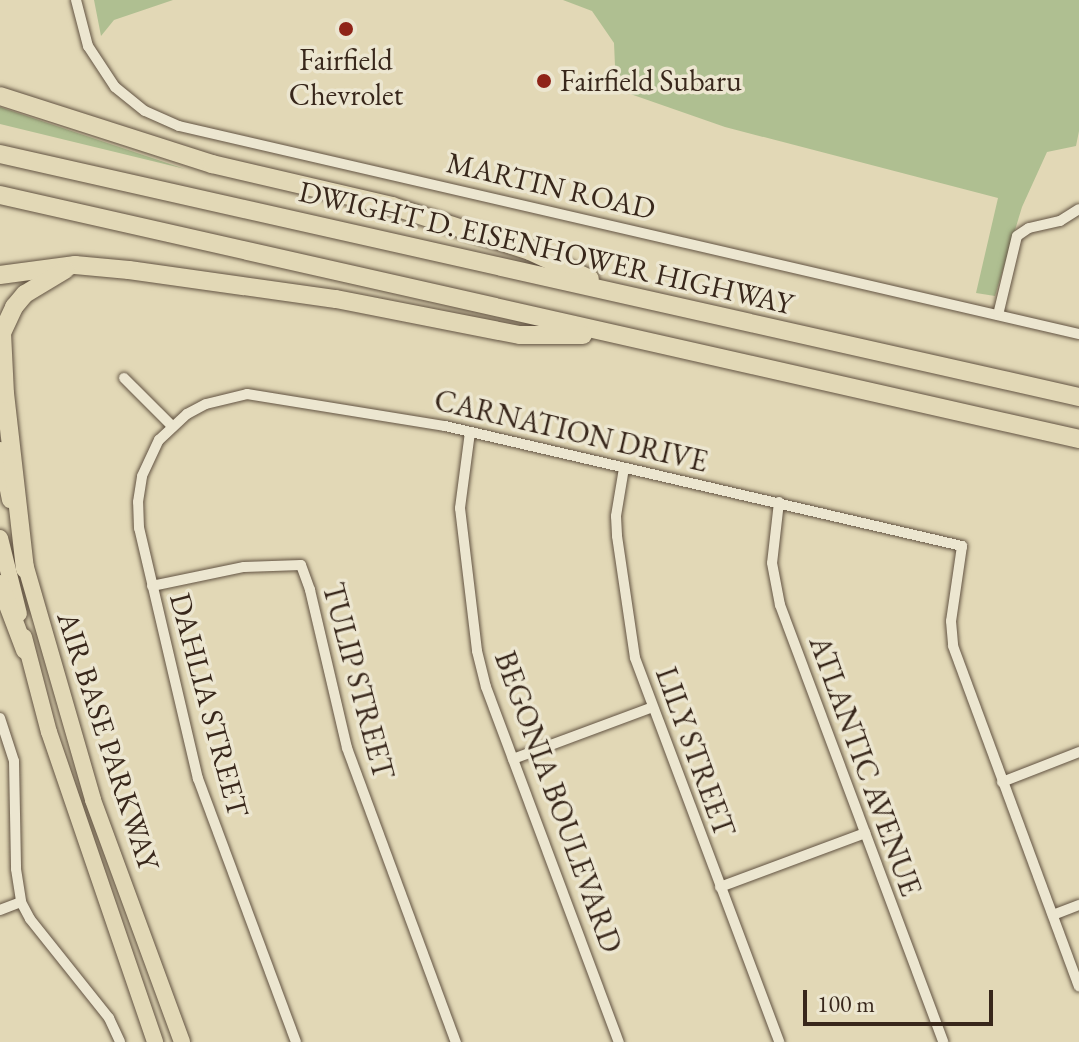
<!DOCTYPE html>
<html>
<head>
<meta charset="utf-8">
<style>
	body { margin:0 }
	#map { position:relative; width:1079px; height:1042px; overflow:hidden; background:#e2d8b6; font-family:"EB Garamond",serif }
	div>[style] { position:absolute }
	.green>* { inset:0; background:#afbf91 }
	.roads { filter:drop-shadow(0 0 2px #625342) drop-shadow(0 0 2px #625342) }
	.street>* { height:10px; margin:-5px; padding:0 5px; transform-origin:5px; border-radius:5px; background:#ece6d0 }
	.primary>* { height:16px; margin:-8px; padding:0 8px; transform-origin:8px; border-radius:8px; background:#e2d8b6 }
	.highway>* { height:18px; margin:-9px; padding:0 9px; transform-origin:9px; border-radius:9px; background:#e2d8b6 }
	.dots>* { width:22px; height:22px; translate:-50% -50%; box-sizing:border-box; border:4px solid #ece6d0; border-radius:50% }
	span { translate:-50% -50%; white-space:nowrap; text-align:center; line-height:1.15; -webkit-text-stroke:7px #ece6d0; paint-order:stroke }
	.poi-label { font-size:30px; color:#38271b }
	.left { translate:0 -50%; text-align:left }
	.street-label { font-size:30px; color:#38271b }
	.scale { position:absolute; left:803px; top:990px; width:190px; height:36px; box-sizing:border-box; border:4px solid #38271b; border-top:0; padding-left:10px; font-size:24px; line-height:28px; white-space:nowrap; color:#38271b; -webkit-text-stroke:6px #ece6d0; paint-order:stroke }
</style>
</head>
<body>
<div id="map">
	<div class="green">
		<div style="clip-path:polygon(94px 0,173px 0,114px 20px,101px 36px)"></div>
		<div style="clip-path:polygon(563px 0,1079px 0,1079px 131px,1076px 146px,1047px 152px,1022px 207px,995px 296px,976px 293px,998px 198px,725px 127px,616px 89px,614px 43px,592px 11px)"></div>
		<div style="clip-path:polygon(0 107px,185px 169px,0 124px)"></div>
	</div>
	<div class="roads">
		<div class="street">
			<div style="left:76px;top:0;width:48px;rotate:75.4deg"></div>
			<div style="left:88px;top:46px;width:49px;rotate:56.6deg"></div>
			<div style="left:115px;top:87px;width:38px;rotate:39deg"></div>
			<div style="left:145px;top:111px;width:37px;rotate:24deg"></div>
			<div style="left:179px;top:126px;width:924px;rotate:13.01deg"></div>
			<div style="left:998px;top:315px;width:81px;rotate:-76.5deg"></div>
			<div style="left:1017px;top:236px;width:14px;rotate:-34deg"></div>
			<div style="left:1029px;top:228px;width:32px;rotate:-13deg"></div>
			<div style="left:1060px;top:221px;width:22px;rotate:-32deg"></div>
			<div style="left:124px;top:378px;width:68px;rotate:45deg"></div>
			<div style="left:470px;top:432px;width:77px;rotate:97.5deg"></div>
			<div style="left:460px;top:508px;width:144px;rotate:83.2deg"></div>
			<div style="left:477px;top:651px;width:37px;rotate:76deg"></div>
			<div style="left:486px;top:687px;width:379px;rotate:69.5deg"></div>
			<div style="left:624px;top:468px;width:49px;rotate:99.5deg"></div>
			<div style="left:616px;top:516px;width:20px;rotate:87deg"></div>
			<div style="left:617px;top:536px;width:123px;rotate:81.6deg"></div>
			<div style="left:635px;top:658px;width:410px;rotate:69.4deg"></div>
			<div style="left:779px;top:502px;width:61px;rotate:96.5deg"></div>
			<div style="left:772px;top:563px;width:43px;rotate:79.2deg"></div>
			<div style="left:780px;top:605px;width:466px;rotate:69.5deg"></div>
			<div style="left:152px;top:586px;width:94px;rotate:-11.7deg"></div>
			<div style="left:244px;top:567px;width:57px;rotate:-2deg"></div>
			<div style="left:301px;top:565px;width:27px;rotate:70deg"></div>
			<div style="left:310px;top:590px;width:162px;rotate:76.8deg"></div>
			<div style="left:347px;top:748px;width:314px;rotate:69.7deg"></div>
			<div style="left:0;top:718px;width:45px;rotate:72deg"></div>
			<div style="left:14px;top:761px;width:108px;rotate:88.9deg"></div>
			<div style="left:16px;top:869px;width:33px;rotate:81deg"></div>
			<div style="left:21px;top:902px;width:19px;rotate:62deg"></div>
			<div style="left:30px;top:919px;width:127px;rotate:51.4deg"></div>
			<div style="left:109px;top:1018px;width:26px;rotate:65deg"></div>
			<div style="left:513px;top:759px;width:149px;rotate:-20.4deg"></div>
			<div style="left:1002px;top:782px;width:83px;rotate:-21.3deg"></div>
			<div style="left:720px;top:887px;width:155px;rotate:-20.4deg"></div>
			<div style="left:0;top:910px;width:22px;rotate:-21deg"></div>
			<div style="left:1053px;top:915px;width:28px;rotate:-21deg"></div>
			<div style="left:296px;top:1042px;width:281px;rotate:-110.4deg"></div>
			<div style="left:198px;top:779px;width:258px;rotate:-103.2deg"></div>
			<div style="left:139px;top:528px;width:26px;rotate:-92deg"></div>
			<div style="left:138px;top:502px;width:26px;rotate:-81deg"></div>
			<div style="left:142px;top:476px;width:40px;rotate:-65deg"></div>
			<div style="left:159px;top:440px;width:38px;rotate:-43deg"></div>
			<div style="left:187px;top:414px;width:21px;rotate:-28deg"></div>
			<div style="left:206px;top:404px;width:42px;rotate:-13.7deg"></div>
			<div style="left:247px;top:394px;width:201px;rotate:9.2deg"></div>
			<div style="left:445px;top:426px;width:531px;rotate:13.07deg"></div>
			<div style="left:962px;top:546px;width:76px;rotate:98.3deg"></div>
			<div style="left:951px;top:621px;width:25px;rotate:85deg"></div>
			<div style="left:953px;top:646px;width:363px;rotate:69.7deg"></div>
		</div>
		<div class="primary">
			<div style="left:0;top:450px;width:51px;rotate:78.7deg"></div>
			<div style="left:0;top:538px;width:78px;rotate:76deg"></div>
			<div style="left:23px;top:557px;width:253px;rotate:73.9deg"></div>
			<div style="left:93px;top:800px;width:258px;rotate:69.8deg"></div>
			<div style="left:24px;top:637px;width:98px;rotate:75.3deg"></div>
			<div style="left:49px;top:732px;width:328px;rotate:71.1deg"></div>
		</div>
		<div class="highway">
			<div style="left:0;top:96px;width:223px;rotate:17.8deg"></div>
			<div style="left:212px;top:164px;width:185px;rotate:13.1deg"></div>
			<div style="left:392px;top:206px;width:145px;rotate:18.1deg"></div>
			<div style="left:530px;top:251px;width:66px;rotate:25deg"></div>
			<div style="left:0;top:154px;width:1106px;rotate:12.69deg"></div>
			<div style="left:0;top:195px;width:1106px;rotate:12.74deg"></div>
			<div style="left:0;top:275px;width:76px;rotate:-7.6deg"></div>
			<div style="left:75px;top:265px;width:54px;rotate:5.3deg"></div>
			<div style="left:129px;top:270px;width:209px;rotate:8deg"></div>
			<div style="left:336px;top:299px;width:187px;rotate:11.1deg"></div>
			<div style="left:520px;top:335px;width:63px"></div>
			<div style="left:25px;top:569px;width:176px;rotate:-96.5deg"></div>
			<div style="left:5px;top:394px;width:61px;rotate:-92.8deg"></div>
			<div style="left:2px;top:333px;width:29px;rotate:-65deg"></div>
			<div style="left:14px;top:307px;width:17px;rotate:-50deg"></div>
			<div style="left:25px;top:294px;width:47px;rotate:-31deg"></div>
			<div style="left:0;top:584px;width:71px;rotate:69.3deg"></div>
		</div>
	</div>
	<div class="dots">
		<div style="left:346px;top:29px;background:#8f2418"></div>
		<div style="left:544px;top:81px;background:#8f2418"></div>
	</div>
	<div class="poi-label">
		<span style="left:346px;top:77px">Fairfield<br>Chevrolet</span>
		<span class="left" style="left:560px;top:81px">Fairfield Subaru</span>
	</div>
	<div class="street-label">
		<span style="left:551px;top:186px;rotate:13deg">MARTIN ROAD</span>
		<span style="left:546px;top:248px;rotate:13deg">DWIGHT D. EISENHOWER HIGHWAY</span>
		<span style="left:571px;top:431px;rotate:13deg">CARNATION DRIVE</span>
		<span style="left:358px;top:681px;rotate:75deg">TULIP STREET</span>
		<span style="left:209px;top:705px;rotate:75deg">DAHLIA STREET</span>
		<span style="left:108px;top:741px;rotate:72deg">AIR BASE PARKWAY</span>
		<span style="left:695px;top:752px;rotate:70deg">LILY STREET</span>
		<span style="left:865px;top:766px;rotate:70deg">ATLANTIC AVENUE</span>
		<span style="left:558px;top:802px;rotate:70deg">BEGONIA BOULEVARD</span>
	</div>
	<div class="scale">100 m</div>
</div>
</body>
</html>
